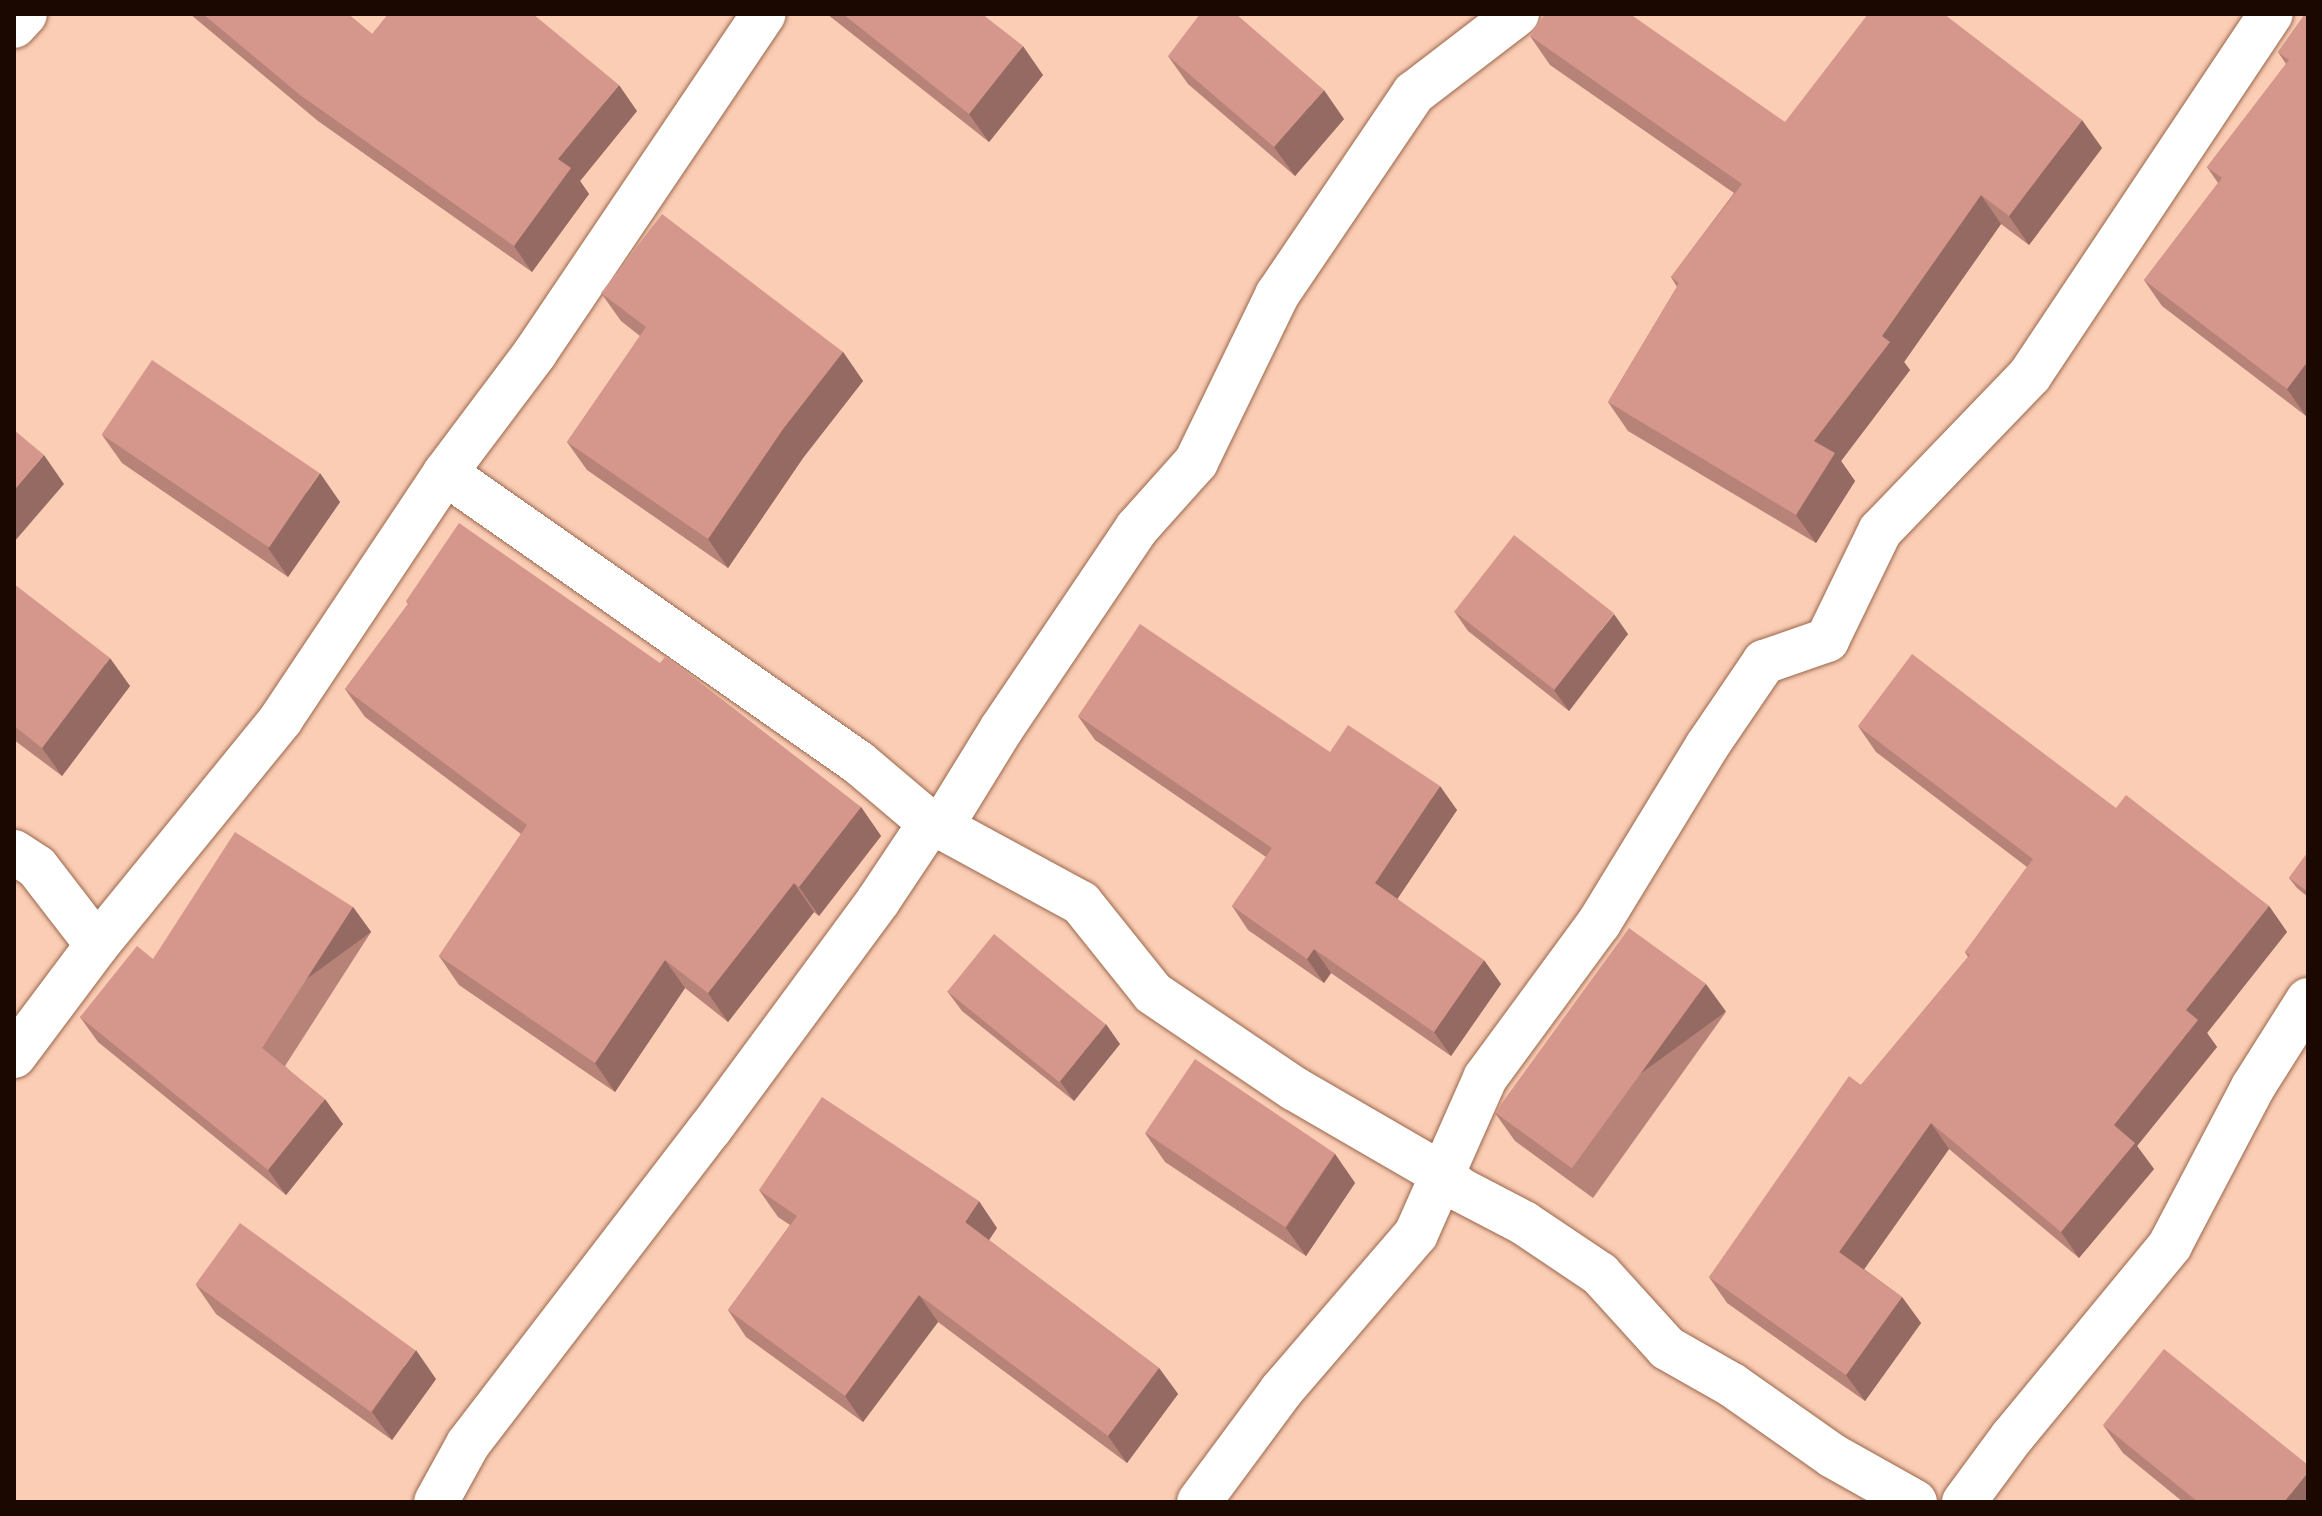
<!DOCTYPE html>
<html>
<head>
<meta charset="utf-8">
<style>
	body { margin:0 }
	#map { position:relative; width:2322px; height:1516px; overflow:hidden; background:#fbcdb5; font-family:Bitter,serif }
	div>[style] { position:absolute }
	.roads { filter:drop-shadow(0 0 2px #99674b) drop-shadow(0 0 2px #99674b) }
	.street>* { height:44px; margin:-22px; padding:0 22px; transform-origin:22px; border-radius:22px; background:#fff }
	.wall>* { inset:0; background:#b78278 }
	.shaded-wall>* { inset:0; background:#956a62; transform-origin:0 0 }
	.building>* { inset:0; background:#d5978c; transform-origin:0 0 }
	span { translate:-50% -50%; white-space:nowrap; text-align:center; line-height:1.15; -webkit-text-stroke:6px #f7e0d4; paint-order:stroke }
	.frame { position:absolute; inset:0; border:16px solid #1a0801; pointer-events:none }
</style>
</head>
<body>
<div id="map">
	<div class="roads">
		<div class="street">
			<div style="left:14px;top:26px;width:16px;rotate:-47deg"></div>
			<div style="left:445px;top:473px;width:505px;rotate:35.01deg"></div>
			<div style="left:859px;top:763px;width:93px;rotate:40.2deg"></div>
			<div style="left:941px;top:827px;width:159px;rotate:28.5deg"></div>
			<div style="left:1081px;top:903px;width:115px;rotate:51.3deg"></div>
			<div style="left:1153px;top:993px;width:171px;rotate:34.1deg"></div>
			<div style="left:1295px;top:1089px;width:173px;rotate:30.1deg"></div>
			<div style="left:1445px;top:1176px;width:19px;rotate:43deg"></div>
			<div style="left:1459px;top:1189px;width:73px;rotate:27.6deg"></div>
			<div style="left:1524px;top:1223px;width:92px;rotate:33.9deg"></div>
			<div style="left:1600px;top:1274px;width:100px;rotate:47.8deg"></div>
			<div style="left:1667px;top:1348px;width:75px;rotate:29.6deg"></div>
			<div style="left:1732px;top:1385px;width:123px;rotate:35.1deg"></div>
			<div style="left:1833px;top:1456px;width:94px;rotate:29.3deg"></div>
			<div style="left:14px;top:852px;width:27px;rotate:33deg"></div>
			<div style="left:37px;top:867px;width:98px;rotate:52.4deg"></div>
			<div style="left:14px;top:1056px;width:139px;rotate:-53.2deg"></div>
			<div style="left:97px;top:945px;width:291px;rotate:-50.8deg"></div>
			<div style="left:281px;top:719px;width:296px;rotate:-56.3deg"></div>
			<div style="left:445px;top:473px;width:150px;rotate:-53.1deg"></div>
			<div style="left:535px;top:353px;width:409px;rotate:-56deg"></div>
			<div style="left:436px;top:1502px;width:66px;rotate:-61.1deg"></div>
			<div style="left:468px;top:1444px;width:397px;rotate:-52.5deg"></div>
			<div style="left:710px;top:1129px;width:283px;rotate:-53.6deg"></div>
			<div style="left:878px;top:901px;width:94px;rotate:-56.3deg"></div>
			<div style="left:930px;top:823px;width:12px;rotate:20deg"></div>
			<div style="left:941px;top:827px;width:116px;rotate:-58.4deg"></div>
			<div style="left:1002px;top:728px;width:241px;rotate:-56deg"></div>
			<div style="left:1137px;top:528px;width:89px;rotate:-48.2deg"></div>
			<div style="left:1196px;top:462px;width:186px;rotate:-64.1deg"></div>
			<div style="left:1277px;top:295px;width:244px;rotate:-55.9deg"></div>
			<div style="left:1414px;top:93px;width:130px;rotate:-37.5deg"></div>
			<div style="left:1199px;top:1502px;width:138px;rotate:-53.5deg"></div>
			<div style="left:1281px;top:1391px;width:207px;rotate:-49.3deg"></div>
			<div style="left:1416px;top:1234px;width:171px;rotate:-66.1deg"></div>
			<div style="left:1485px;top:1078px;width:192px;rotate:-53.7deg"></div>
			<div style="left:1599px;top:923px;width:207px;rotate:-58.6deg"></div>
			<div style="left:1707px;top:746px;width:102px;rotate:-55.8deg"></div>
			<div style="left:1764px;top:662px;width:67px;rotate:-19.2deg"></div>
			<div style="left:1827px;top:640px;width:121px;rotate:-64.1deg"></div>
			<div style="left:1880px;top:531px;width:216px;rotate:-46.1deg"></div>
			<div style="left:2030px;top:375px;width:434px;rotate:-56.3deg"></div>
			<div style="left:1964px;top:1502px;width:81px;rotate:-53.6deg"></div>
			<div style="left:2012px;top:1437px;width:249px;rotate:-50.5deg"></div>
			<div style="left:2170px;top:1245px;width:178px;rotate:-62.3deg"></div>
			<div style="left:2253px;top:1087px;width:103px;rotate:-57.7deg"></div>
		</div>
	</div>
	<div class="wall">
		<div style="clip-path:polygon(190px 14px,348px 14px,372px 34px,637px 111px,580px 181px,589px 194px,532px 272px,318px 121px)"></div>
		<div style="clip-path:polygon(827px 14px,982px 14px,1043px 75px,989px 142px)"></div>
		<div style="clip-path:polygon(2305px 14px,2306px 416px,2162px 306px,2144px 280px,2218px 183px,2207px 167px,2286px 64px,2278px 52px)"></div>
		<div style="clip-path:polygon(1530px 36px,1785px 122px,2102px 148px,2029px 245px,2001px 224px,1904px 362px,1910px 370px,1841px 461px,1855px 481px,1816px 543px,1628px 431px,1608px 402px,1677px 287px,1671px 277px,1734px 193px,1550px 65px)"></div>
		<div style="clip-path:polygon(1168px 56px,1344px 119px,1295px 176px,1188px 84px)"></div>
		<div style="clip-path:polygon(601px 293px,843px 352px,863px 381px,803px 458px,728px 568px,587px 470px,567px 442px,640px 336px,621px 321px)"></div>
		<div style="clip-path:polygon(102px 435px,340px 502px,288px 577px,122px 463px)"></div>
		<div style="clip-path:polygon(14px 584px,130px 686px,62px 776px,14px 740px)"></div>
		<div style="clip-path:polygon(406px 601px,861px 807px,881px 836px,819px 916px,814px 912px,728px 1022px,685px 988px,615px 1092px,459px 985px,439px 956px,521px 834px,365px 717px,345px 689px,408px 604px)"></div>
		<div style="clip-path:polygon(1454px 611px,1628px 634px,1569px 711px,1468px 631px)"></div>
		<div style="clip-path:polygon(1078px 716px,1330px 752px,1457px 810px,1397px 899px,1501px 984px,1451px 1056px,1331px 973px,1324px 983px,1248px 930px,1232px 906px,1266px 857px,1095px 740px)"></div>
		<div style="clip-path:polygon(1858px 726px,2116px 808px,2269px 906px,2287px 932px,2207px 1033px,2217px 1047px,2137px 1146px,2154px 1169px,2079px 1258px,1949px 1149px,1864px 1269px,1902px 1297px,1921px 1323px,1865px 1401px,1727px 1303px,1709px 1277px,1861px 1085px,1968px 957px,1965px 952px,2027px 867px,1876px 752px)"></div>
		<div style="clip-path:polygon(2308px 852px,2308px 897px,2297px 888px,2289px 878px)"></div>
		<div style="clip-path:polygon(353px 907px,371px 932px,285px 1066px,343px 1124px,286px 1195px,98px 1042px,80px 1017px,153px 959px)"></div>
		<div style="clip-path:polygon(947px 991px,1120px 1044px,1074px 1101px,962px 1011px)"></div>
		<div style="clip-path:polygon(1726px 1012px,1593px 1198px,1515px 1141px,1495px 1113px)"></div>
		<div style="clip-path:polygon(1145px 1133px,1335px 1154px,1355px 1183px,1306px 1256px,1165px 1162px)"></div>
		<div style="clip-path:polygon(759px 1190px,997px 1228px,989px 1240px,1159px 1368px,1178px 1394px,1127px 1463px,938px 1322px,863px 1422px,746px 1337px,728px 1310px,790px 1225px,778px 1217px)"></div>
		<div style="clip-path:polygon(196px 1285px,436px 1379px,392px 1440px,216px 1314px)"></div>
		<div style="clip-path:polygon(2103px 1425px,2308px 1502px,2183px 1502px,2123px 1453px)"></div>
	</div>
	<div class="shaded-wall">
		<div style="clip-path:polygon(1023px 46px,1043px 75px,989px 142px,969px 114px)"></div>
		<div style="clip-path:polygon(619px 85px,637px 111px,580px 181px,589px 194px,532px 272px,514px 246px,558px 159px)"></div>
		<div style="clip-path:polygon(1324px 90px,1344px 119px,1295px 176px,1274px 147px)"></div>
		<div style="clip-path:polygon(2082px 120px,2102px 148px,2029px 245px,2009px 216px)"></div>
		<div style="clip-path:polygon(1981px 195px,2001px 224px,1904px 362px,1910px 370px,1841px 461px,1855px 481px,1816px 543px,1796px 515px,1814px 441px,1882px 336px)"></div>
		<div style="clip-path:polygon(843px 352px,863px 381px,803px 458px,728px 568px,708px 539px,783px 429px)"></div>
		<div style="clip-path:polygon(2308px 361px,2308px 413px,2306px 416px,2287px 389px)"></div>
		<div style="clip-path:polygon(44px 455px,64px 484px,14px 542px,14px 490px)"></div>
		<div style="clip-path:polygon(320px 473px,340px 502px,288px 577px,268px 548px)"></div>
		<div style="clip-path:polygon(1614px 614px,1628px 634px,1569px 711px,1554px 690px)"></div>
		<div style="clip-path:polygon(110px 658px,130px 686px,62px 776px,42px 748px)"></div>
		<div style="clip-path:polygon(1440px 786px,1457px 810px,1392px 907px,1375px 883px)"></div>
		<div style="clip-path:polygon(861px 807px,881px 836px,819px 916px,799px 887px)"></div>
		<div style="clip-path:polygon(794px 883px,814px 912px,728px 1022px,708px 993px)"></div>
		<div style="clip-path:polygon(2269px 906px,2287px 932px,2207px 1033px,2217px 1047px,2137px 1146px,2154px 1169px,2079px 1258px,2061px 1232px,2114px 1125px,2186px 1010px)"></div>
		<div style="left:353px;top:907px;width:31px;height:168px;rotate:54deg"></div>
		<div style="clip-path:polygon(1314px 949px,1331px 973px,1324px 983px,1307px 959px)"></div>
		<div style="clip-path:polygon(665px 960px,685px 988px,615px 1092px,595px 1063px)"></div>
		<div style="clip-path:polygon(1484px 960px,1501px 984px,1451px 1056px,1434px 1032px)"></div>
		<div style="left:1706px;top:984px;width:34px;height:228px;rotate:54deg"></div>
		<div style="clip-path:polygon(1106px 1024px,1120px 1044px,1074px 1101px,1060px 1081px)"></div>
		<div style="clip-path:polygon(325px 1099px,343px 1124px,286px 1195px,268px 1170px)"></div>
		<div style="clip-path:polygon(1931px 1123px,1949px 1149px,1858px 1278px,1839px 1252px)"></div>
		<div style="clip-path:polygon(1335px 1154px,1355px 1183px,1306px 1256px,1286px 1228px)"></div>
		<div style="clip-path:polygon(979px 1201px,997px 1228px,983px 1249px,965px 1222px)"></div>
		<div style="clip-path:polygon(919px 1295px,938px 1322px,863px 1422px,845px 1396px)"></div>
		<div style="clip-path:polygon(1902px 1297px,1921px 1323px,1865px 1401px,1846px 1375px)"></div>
		<div style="clip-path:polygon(416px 1350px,436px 1379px,392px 1440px,372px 1412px)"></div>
		<div style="clip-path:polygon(1159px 1368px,1178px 1394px,1127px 1463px,1108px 1436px)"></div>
		<div style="clip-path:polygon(2308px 1472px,2308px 1502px,2284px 1502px)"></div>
	</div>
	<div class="building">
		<div style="clip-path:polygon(203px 14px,348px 14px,372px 34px,388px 14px,533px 14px,619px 85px,558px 159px,571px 168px,514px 246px,300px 95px)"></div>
		<div style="clip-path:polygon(843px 14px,982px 14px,1023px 46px,969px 114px)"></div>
		<div style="clip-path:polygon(1200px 14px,1236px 14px,1324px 90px,1274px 147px,1168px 56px)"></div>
		<div style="clip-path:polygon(1545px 14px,1630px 14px,1785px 122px,1868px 14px,1944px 14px,2082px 120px,2009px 216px,1981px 195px,1882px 336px,1890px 342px,1814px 441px,1835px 453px,1796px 515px,1608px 402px,1679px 283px,1671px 277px,1742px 184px,1530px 36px)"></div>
		<div style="clip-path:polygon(2305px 14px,2308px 14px,2308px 361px,2287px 389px,2144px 280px,2222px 178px,2207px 167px,2289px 60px,2278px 52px)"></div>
		<div style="clip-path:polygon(662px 214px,843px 352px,783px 429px,708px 539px,567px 442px,646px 327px,601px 293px)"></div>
		<div style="left:152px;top:360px;width:202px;height:90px;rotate:34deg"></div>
		<div style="clip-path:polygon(14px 430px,44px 455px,14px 490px)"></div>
		<div style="clip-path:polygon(459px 523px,660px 663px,666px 656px,861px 807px,799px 887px,794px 883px,708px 993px,665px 960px,595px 1063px,439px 956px,527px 825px,345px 689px,409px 603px,406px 601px)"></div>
		<div style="left:1514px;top:535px;width:127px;height:97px;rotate:38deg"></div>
		<div style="clip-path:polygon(14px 584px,110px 658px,42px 748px,14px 726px)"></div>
		<div style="clip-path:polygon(1140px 624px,1330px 752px,1348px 725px,1440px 786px,1375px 883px,1484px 960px,1434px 1032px,1314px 949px,1307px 959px,1232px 906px,1272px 848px,1078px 716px)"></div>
		<div style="clip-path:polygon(1912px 654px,2116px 808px,2126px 795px,2269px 906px,2186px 1010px,2198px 1020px,2114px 1125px,2135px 1143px,2061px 1232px,1931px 1123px,1839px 1252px,1902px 1297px,1846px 1375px,1709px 1277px,1849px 1076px,1861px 1085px,1970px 955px,1965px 952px,2033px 859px,1858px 726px)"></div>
		<div style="clip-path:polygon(235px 832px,353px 907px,262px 1048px,325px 1099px,268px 1170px,80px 1017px,137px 946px,153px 959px)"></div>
		<div style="clip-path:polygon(2308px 852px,2308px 892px,2289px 878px)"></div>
		<div style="left:1629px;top:928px;width:95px;height:228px;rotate:36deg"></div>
		<div style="left:994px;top:934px;width:144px;height:74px;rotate:39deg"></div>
		<div style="left:1195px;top:1059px;width:169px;height:89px;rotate:34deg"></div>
		<div style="clip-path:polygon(822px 1097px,979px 1201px,965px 1222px,1159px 1368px,1108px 1436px,919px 1295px,845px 1396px,728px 1310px,797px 1216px,759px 1190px)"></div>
		<div style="left:240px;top:1223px;width:217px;height:76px;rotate:36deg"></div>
		<div style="clip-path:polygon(2164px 1349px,2308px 1465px,2308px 1472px,2284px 1502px,2198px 1502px,2103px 1425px)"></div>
	</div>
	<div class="frame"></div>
</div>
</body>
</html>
